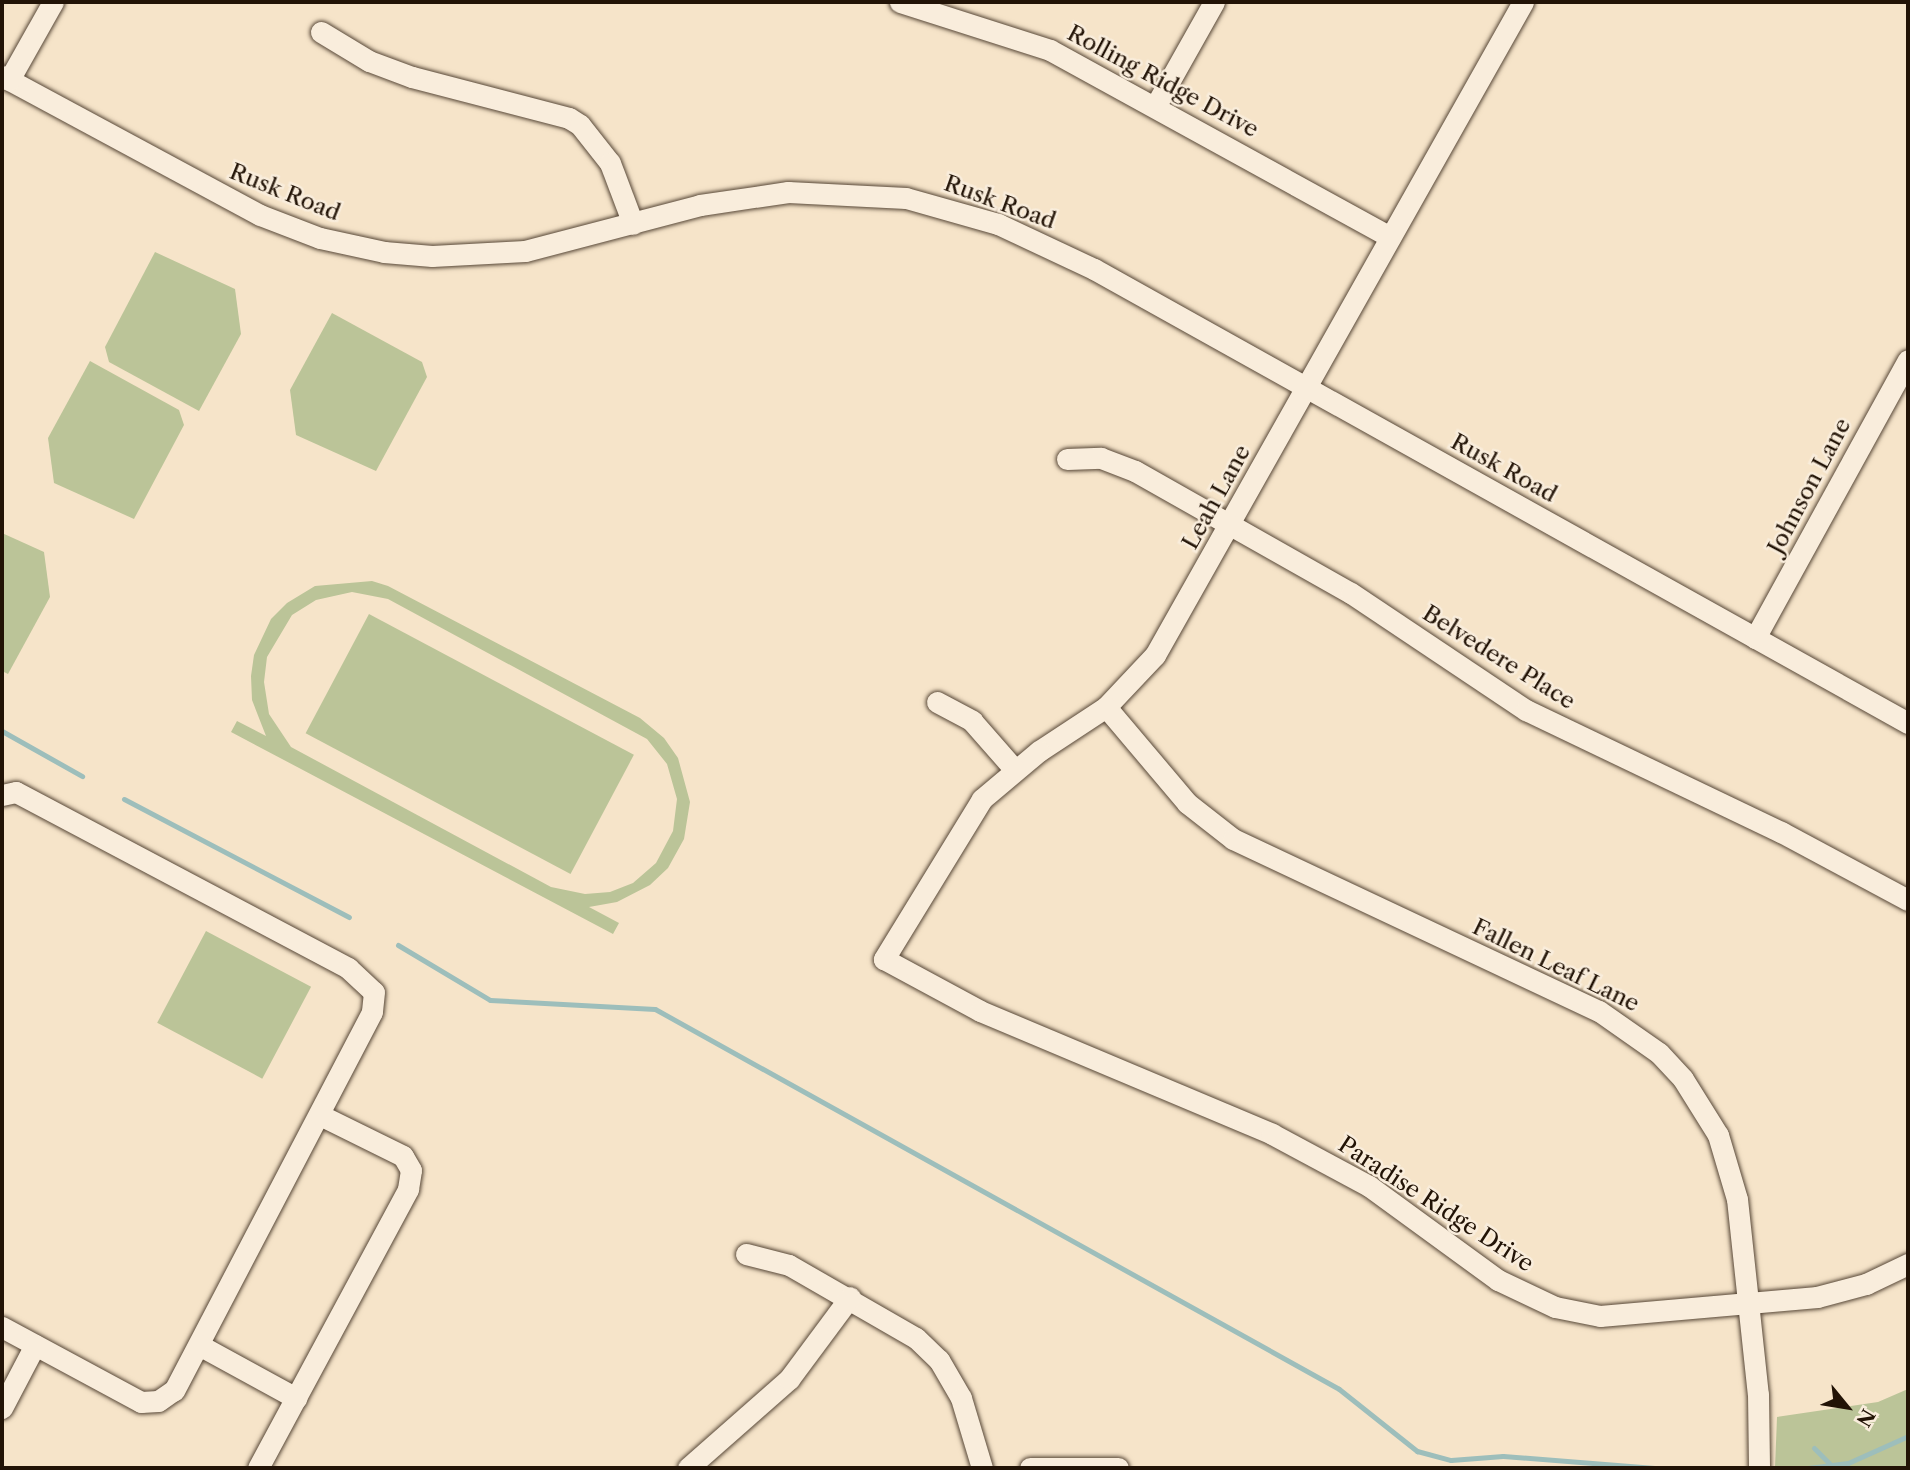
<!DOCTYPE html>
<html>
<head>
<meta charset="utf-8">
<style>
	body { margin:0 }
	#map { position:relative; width:1910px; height:1470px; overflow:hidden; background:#f6e4c9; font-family:"Libre Caslon Text",serif }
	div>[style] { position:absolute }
	.green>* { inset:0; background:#bbc498; transform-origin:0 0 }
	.stream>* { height:5px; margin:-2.5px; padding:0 2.5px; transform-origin:2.5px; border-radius:2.5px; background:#9dbebb }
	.roads { filter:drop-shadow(0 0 2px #574737) drop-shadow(0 0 2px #574737) }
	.minor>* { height:21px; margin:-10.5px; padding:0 10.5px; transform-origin:10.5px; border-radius:10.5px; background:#f9eddc }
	span { translate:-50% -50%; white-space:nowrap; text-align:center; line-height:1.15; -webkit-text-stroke:5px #f9eddc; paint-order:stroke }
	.street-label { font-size:23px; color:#221306 }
	.frame { position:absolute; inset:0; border:4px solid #221306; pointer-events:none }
	.north { position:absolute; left:1812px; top:1372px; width:70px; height:70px; -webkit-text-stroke:5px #f9eddc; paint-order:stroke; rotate:120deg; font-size:19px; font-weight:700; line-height:28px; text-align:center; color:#221306 }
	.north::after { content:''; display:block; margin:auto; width:24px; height:32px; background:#221306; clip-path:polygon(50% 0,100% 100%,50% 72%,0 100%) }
</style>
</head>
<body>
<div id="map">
	<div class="green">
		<div style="clip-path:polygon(155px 252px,235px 289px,241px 334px,199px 411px,109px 362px,105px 347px)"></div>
		<div style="clip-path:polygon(332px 313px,422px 362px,427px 377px,376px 471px,296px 435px,290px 390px)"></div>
		<div style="clip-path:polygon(90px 361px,179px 410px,184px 425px,134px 519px,54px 483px,48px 438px)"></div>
		<div style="clip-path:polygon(2px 533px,44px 552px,50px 597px,8px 674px,2px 671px)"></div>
		<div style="clip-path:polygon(evenodd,372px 581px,388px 586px,640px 718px,664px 738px,678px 758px,690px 802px,684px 839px,668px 868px,650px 885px,617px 902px,589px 907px,619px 923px,613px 934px,231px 732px,237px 721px,266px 736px,252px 700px,251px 676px,254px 655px,271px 619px,287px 603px,315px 586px,372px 581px,352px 592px,388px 599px,647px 739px,667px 764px,677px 799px,673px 831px,656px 863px,633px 883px,610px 892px,585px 894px,551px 887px,291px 747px,269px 714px,264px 682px,267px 657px,292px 615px,316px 600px,352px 592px)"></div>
		<div style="left:369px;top:614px;width:300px;height:135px;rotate:28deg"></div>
		<div style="left:206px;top:931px;width:119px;height:104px;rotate:28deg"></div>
		<div style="clip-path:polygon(1908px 1389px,1908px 1468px,1775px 1468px,1777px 1417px,1878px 1402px)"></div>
	</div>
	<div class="stream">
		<div style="left:2px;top:731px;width:92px;rotate:29.4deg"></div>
		<div style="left:124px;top:799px;width:254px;rotate:27.7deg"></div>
		<div style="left:398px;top:945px;width:107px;rotate:30.9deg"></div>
		<div style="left:490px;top:1000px;width:165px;rotate:3.1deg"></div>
		<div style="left:655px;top:1009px;width:782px;rotate:29.05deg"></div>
		<div style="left:1339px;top:1389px;width:100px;rotate:38.5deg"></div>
		<div style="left:1417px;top:1451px;width:35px;rotate:15deg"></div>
		<div style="left:1451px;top:1460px;width:52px;rotate:-4.4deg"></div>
		<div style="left:1503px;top:1456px;width:152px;rotate:4.5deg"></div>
		<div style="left:1814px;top:1448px;width:24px;rotate:45deg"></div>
		<div style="left:1808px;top:1468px;width:40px;rotate:-7.1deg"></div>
		<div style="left:1848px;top:1463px;width:66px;rotate:-24.2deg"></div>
	</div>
	<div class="roads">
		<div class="minor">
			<div style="left:900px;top:2px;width:157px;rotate:17.7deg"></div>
			<div style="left:1050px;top:50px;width:387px;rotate:28.8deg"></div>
			<div style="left:1523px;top:2px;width:750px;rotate:119.4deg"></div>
			<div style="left:1155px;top:655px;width:71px;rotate:133.3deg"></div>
			<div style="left:1106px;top:707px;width:80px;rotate:146.7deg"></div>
			<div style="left:1039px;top:751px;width:75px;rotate:139.9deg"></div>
			<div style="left:982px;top:799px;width:188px;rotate:121.5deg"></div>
			<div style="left:884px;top:959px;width:109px;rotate:28.4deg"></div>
			<div style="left:980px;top:1011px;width:317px;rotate:22.8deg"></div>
			<div style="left:1272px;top:1134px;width:110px;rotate:28.2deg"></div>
			<div style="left:1369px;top:1186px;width:160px;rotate:36.1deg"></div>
			<div style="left:1498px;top:1280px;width:63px;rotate:25.3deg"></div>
			<div style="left:1555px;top:1307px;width:46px;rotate:11.3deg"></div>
			<div style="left:1600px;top:1316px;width:218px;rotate:-5deg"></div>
			<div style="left:1817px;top:1297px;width:51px;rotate:-14.9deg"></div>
			<div style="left:1866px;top:1284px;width:47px;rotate:-25.5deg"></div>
			<div style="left:321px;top:32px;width:56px;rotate:31.1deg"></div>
			<div style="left:369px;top:61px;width:46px;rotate:20.4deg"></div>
			<div style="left:412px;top:77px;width:162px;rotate:14.6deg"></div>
			<div style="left:569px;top:118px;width:13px;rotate:32deg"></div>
			<div style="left:580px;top:125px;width:48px;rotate:51.7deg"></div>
			<div style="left:610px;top:163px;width:65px;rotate:69.3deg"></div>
			<div style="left:2px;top:76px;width:293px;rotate:28.3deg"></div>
			<div style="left:260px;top:215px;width:64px;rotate:21deg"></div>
			<div style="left:320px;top:238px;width:66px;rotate:12.3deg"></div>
			<div style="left:384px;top:252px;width:48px;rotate:4.8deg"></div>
			<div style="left:432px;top:256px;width:93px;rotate:-3.1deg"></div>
			<div style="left:525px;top:251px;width:181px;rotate:-14.7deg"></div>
			<div style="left:700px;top:205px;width:89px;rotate:-8.4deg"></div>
			<div style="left:788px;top:192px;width:118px;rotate:2.9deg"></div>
			<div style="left:906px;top:198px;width:96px;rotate:15.8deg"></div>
			<div style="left:998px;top:224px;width:106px;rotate:25.1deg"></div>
			<div style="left:1094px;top:269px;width:932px;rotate:29.15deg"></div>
			<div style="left:9px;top:80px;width:90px;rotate:-60.6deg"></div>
			<div style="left:1156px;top:105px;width:118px;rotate:-60.6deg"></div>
			<div style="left:1067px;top:459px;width:34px;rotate:-2deg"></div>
			<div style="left:1101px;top:458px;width:36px;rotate:21deg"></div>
			<div style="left:1135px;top:471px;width:248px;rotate:29.5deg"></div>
			<div style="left:1351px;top:593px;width:211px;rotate:33.8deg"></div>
			<div style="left:1526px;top:710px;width:283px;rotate:25.6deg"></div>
			<div style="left:1781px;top:832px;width:144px;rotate:28.2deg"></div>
			<div style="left:1755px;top:638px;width:317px;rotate:-61.2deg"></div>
			<div style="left:937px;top:702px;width:40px;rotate:28deg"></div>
			<div style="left:972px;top:721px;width:65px;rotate:48.7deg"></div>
			<div style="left:1106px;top:707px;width:126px;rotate:49.8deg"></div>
			<div style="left:1187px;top:803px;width:58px;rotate:38deg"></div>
			<div style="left:1233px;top:839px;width:404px;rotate:25.2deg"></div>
			<div style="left:1599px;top:1011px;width:73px;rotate:35deg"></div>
			<div style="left:1659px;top:1053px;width:35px;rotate:47deg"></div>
			<div style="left:1683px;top:1079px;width:66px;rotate:58deg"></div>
			<div style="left:1718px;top:1135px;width:67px;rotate:73.5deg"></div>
			<div style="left:1737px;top:1199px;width:196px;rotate:83.9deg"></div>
			<div style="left:1758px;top:1394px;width:74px;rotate:89.2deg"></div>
			<div style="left:2px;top:795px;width:14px;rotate:-12deg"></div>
			<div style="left:16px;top:792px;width:376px;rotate:27.9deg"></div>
			<div style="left:348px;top:968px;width:35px;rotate:43deg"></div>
			<div style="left:374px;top:992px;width:20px;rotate:96deg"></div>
			<div style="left:372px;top:1012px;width:427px;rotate:117.6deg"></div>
			<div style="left:174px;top:1390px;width:19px;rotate:145deg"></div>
			<div style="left:158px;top:1401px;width:17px;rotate:177deg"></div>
			<div style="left:141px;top:1402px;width:158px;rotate:-151.7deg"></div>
			<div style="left:746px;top:1254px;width:44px;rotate:14.3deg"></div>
			<div style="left:789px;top:1265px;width:146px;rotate:29.9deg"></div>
			<div style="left:916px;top:1338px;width:32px;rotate:44deg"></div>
			<div style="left:939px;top:1360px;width:44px;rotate:59.9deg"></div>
			<div style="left:961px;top:1398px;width:73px;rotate:73.3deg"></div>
			<div style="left:199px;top:1345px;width:111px;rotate:28.7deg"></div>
			<div style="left:2px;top:1408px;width:71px;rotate:-62.4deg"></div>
			<div style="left:258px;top:1468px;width:317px;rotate:-61.7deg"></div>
			<div style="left:408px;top:1189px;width:19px;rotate:-81deg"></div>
			<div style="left:411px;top:1170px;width:16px;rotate:-120deg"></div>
			<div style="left:403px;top:1156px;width:93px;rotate:-153.7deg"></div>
			<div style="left:688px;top:1468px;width:135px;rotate:-41.4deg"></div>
			<div style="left:789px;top:1379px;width:102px;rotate:-53.4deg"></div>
			<div style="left:1030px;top:1468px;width:88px"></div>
		</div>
	</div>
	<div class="street-label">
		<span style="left:1163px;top:81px;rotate:28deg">Rolling Ridge Drive</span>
		<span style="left:285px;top:192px;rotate:22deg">Rusk Road</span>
		<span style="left:1000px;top:202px;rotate:20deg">Rusk Road</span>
		<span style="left:1504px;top:468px;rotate:29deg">Rusk Road</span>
		<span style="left:1809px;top:486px;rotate:-62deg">Johnson Lane</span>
		<span style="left:1216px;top:497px;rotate:-61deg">Leah Lane</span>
		<span style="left:1499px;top:657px;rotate:32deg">Belvedere Place</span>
		<span style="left:1556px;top:965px;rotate:26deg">Fallen Leaf Lane</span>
		<span style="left:1436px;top:1204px;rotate:33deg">Paradise Ridge Drive</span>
	</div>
	<div class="frame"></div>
	<div class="north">N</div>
</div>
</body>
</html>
